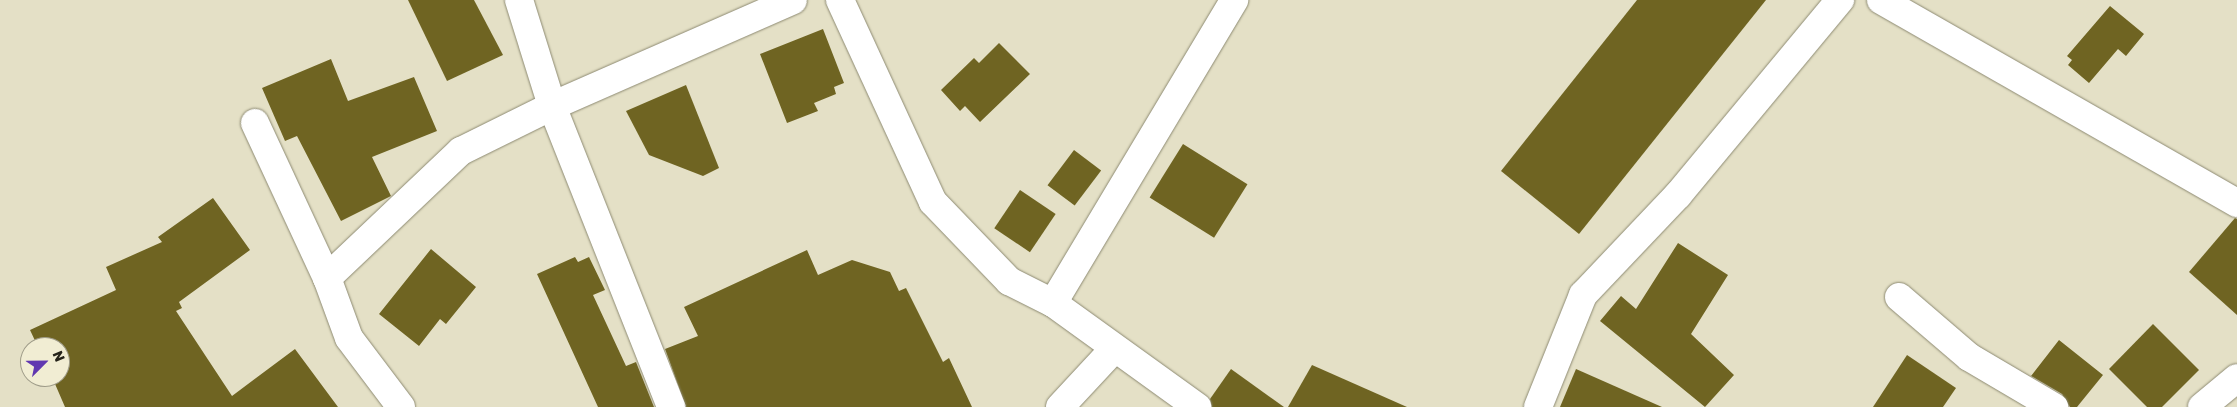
<!DOCTYPE html>
<html>
<head>
<meta charset="utf-8">
<style>
	body { margin:0 }
	#map { position:relative; width:2237px; height:407px; overflow:hidden; background:#e4e0c6; font-family:Rubik,sans-serif }
	div>[style] { position:absolute }
	.building>* { inset:0; background:#6f6422; transform-origin:0 0 }
	.roads { filter:drop-shadow(0 0 1px #8d8a72) drop-shadow(0 0 1px #8d8a72) }
	.minor>* { height:28px; margin:-14px; padding:0 14px; transform-origin:14px; border-radius:14px; background:#fff }
	span { translate:-50% -50%; white-space:nowrap; text-align:center; line-height:1.15; -webkit-text-stroke:5px #f1edd3; paint-order:stroke }
	.north { position:absolute; left:20px; top:337px; width:50px; height:50px; box-sizing:border-box; background:#f1edd3; border:1px solid #9f9c89; border-radius:50%; rotate:67deg; font-size:14px; font-weight:700; line-height:20px; text-align:center; color:#25231a }
	.north::after { content:''; display:block; margin:auto; width:18px; height:22px; background:#6138b0; clip-path:polygon(50% 0,100% 100%,50% 72%,0 100%) }
</style>
</head>
<body>
<div id="map">
	<div class="building">
		<div style="clip-path:polygon(408px 0,474px 0,503px 55px,447px 81px)"></div>
		<div style="clip-path:polygon(1637px 0,1766px 0,1579px 234px,1501px 171px)"></div>
		<div style="clip-path:polygon(2110px 6px,2144px 34px,2126px 56px,2118px 49px,2089px 83px,2068px 65px,2072px 60px,2067px 56px)"></div>
		<div style="clip-path:polygon(823px 29px,844px 83px,834px 87px,836px 94px,814px 103px,818px 111px,787px 123px,760px 54px)"></div>
		<div style="clip-path:polygon(999px 43px,1030px 74px,980px 122px,965px 106px,960px 111px,941px 90px,974px 58px,979px 63px)"></div>
		<div style="clip-path:polygon(331px 59px,348px 101px,414px 77px,437px 131px,372px 157px,391px 196px,341px 221px,297px 136px,285px 141px,262px 88px)"></div>
		<div style="clip-path:polygon(686px 85px,719px 168px,703px 176px,649px 155px,626px 111px)"></div>
		<div style="left:1183px;top:144px;width:76px;height:63px;rotate:32deg"></div>
		<div style="left:1074px;top:150px;width:34px;height:44px;rotate:37deg"></div>
		<div style="left:1020px;top:190px;width:43px;height:46px;rotate:34deg"></div>
		<div style="clip-path:polygon(213px 198px,250px 250px,179px 302px,182px 308px,176px 311px,232px 396px,295px 349px,338px 407px,65px 407px,52px 377px,60px 377px,60px 347px,38px 347px,30px 330px,116px 290px,106px 267px,162px 242px,158px 237px)"></div>
		<div style="clip-path:polygon(2235px 218px,2237px 219px,2237px 315px,2189px 272px)"></div>
		<div style="clip-path:polygon(1678px 243px,1728px 275px,1691px 334px,1734px 375px,1705px 407px,1600px 321px,1621px 296px,1636px 309px)"></div>
		<div style="clip-path:polygon(431px 249px,476px 287px,446px 324px,440px 319px,419px 346px,379px 314px)"></div>
		<div style="clip-path:polygon(807px 250px,818px 275px,852px 260px,890px 272px,899px 291px,906px 288px,943px 362px,949px 358px,972px 407px,686px 407px,665px 349px,698px 336px,684px 307px)"></div>
		<div style="clip-path:polygon(575px 257px,578px 262px,589px 257px,605px 290px,593px 295px,626px 366px,636px 362px,654px 407px,598px 407px,537px 274px)"></div>
		<div style="clip-path:polygon(2153px 324px,2199px 370px,2162px 407px,2147px 407px,2109px 369px)"></div>
		<div style="clip-path:polygon(2059px 340px,2103px 375px,2077px 407px,2070px 407px,2062px 394px,2031px 376px)"></div>
		<div style="clip-path:polygon(1907px 355px,1956px 388px,1943px 407px,1873px 407px)"></div>
		<div style="clip-path:polygon(1312px 365px,1407px 407px,1288px 407px)"></div>
		<div style="clip-path:polygon(1231px 369px,1284px 407px,1212px 407px,1210px 399px)"></div>
		<div style="clip-path:polygon(1576px 369px,1662px 407px,1560px 407px)"></div>
	</div>
	<div class="roads">
		<div class="minor">
			<div style="left:519px;top:0;width:111px;rotate:72.7deg"></div>
			<div style="left:552px;top:106px;width:324px;rotate:68.4deg"></div>
			<div style="left:840px;top:0;width:222px;rotate:65.3deg"></div>
			<div style="left:933px;top:202px;width:110px;rotate:46.1deg"></div>
			<div style="left:1009px;top:281px;width:49px;rotate:26.6deg"></div>
			<div style="left:1053px;top:303px;width:178px;rotate:35.8deg"></div>
			<div style="left:1881px;top:0;width:410px;rotate:29.7deg"></div>
			<div style="left:255px;top:123px;width:171px;rotate:65.1deg"></div>
			<div style="left:1899px;top:297px;width:92px;rotate:40.6deg"></div>
			<div style="left:1969px;top:357px;width:99px;rotate:30.5deg"></div>
			<div style="left:1053px;top:303px;width:353px;rotate:-59.1deg"></div>
			<div style="left:401px;top:407px;width:86px;rotate:-127deg"></div>
			<div style="left:349px;top:338px;width:64px;rotate:-110.1deg"></div>
			<div style="left:327px;top:278px;width:185px;rotate:-43.5deg"></div>
			<div style="left:461px;top:151px;width:102px;rotate:-26.3deg"></div>
			<div style="left:552px;top:106px;width:263px;rotate:-23.7deg"></div>
			<div style="left:1060px;top:407px;width:78px;rotate:-47.1deg"></div>
			<div style="left:1538px;top:407px;width:121px;rotate:-68.1deg"></div>
			<div style="left:1583px;top:295px;width:138px;rotate:-46.5deg"></div>
			<div style="left:1678px;top:195px;width:254px;rotate:-50.3deg"></div>
			<div style="left:2202px;top:407px;width:45px;rotate:-39.6deg"></div>
		</div>
	</div>
	<div class="north">N</div>
</div>
</body>
</html>
